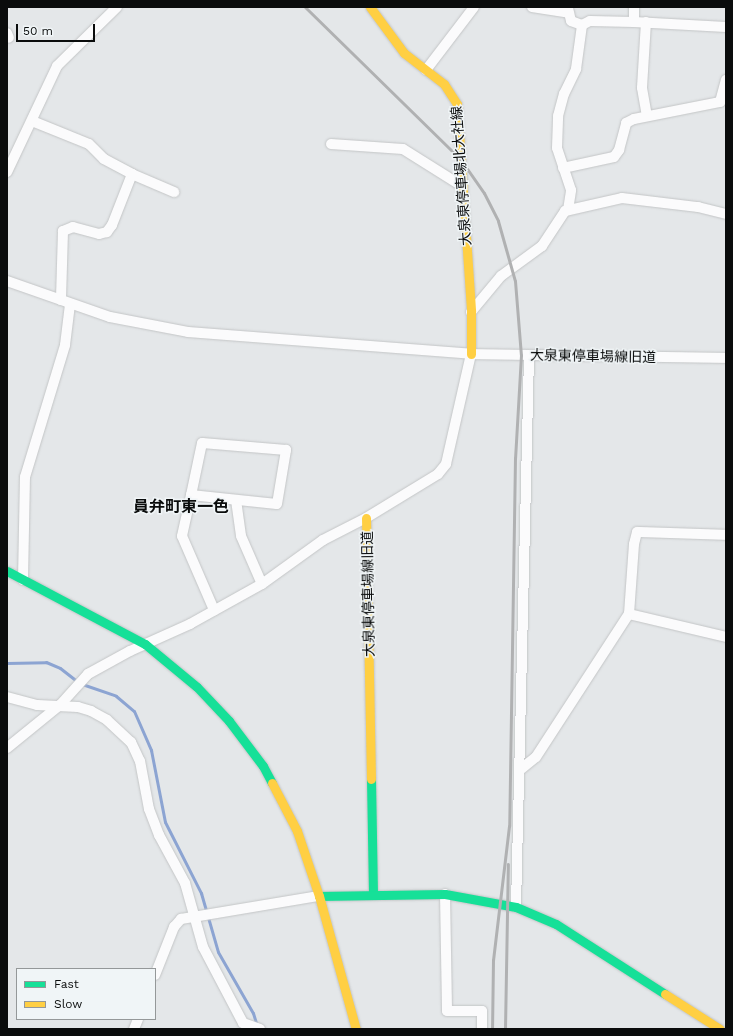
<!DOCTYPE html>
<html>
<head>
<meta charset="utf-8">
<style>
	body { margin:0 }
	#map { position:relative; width:733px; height:1036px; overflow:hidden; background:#e4e7e9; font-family:"Work Sans","Noto Sans JP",sans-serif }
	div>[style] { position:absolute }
	.stream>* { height:3px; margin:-1.5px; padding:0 1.5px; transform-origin:1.5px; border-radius:1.5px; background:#8ca4d2 }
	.roads { filter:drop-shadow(0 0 1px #c3c5c6) drop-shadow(0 0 1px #c3c5c6) }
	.street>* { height:10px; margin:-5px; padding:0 5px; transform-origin:5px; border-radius:5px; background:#fbfbfc }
	.fast>* { height:9px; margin:-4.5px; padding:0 4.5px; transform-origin:4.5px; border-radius:4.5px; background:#16e098 }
	.slow>* { height:9px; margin:-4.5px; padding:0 4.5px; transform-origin:4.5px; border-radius:4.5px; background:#ffcf43 }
	.rail>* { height:3px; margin:-1.5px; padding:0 1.5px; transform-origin:1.5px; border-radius:1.5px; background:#b0b1b2 }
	span { translate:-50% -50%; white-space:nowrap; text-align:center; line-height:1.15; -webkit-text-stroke:3px #f0f5f7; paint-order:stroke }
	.street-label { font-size:14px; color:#0a0c0c }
	.quarter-label { font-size:16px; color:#0a0c0c; font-weight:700 }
	.frame { position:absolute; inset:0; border:8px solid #0a0c0c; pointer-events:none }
	.legend { position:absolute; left:16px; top:968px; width:140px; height:52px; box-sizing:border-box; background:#f0f5f7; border:1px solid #949899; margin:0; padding:5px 7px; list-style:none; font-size:12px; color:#0a0c0c }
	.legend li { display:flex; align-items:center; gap:8px; height:20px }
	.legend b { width:20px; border:1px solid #949899 }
	.scale { position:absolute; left:16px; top:24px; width:79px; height:18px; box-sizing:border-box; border:2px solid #0a0c0c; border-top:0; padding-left:5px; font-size:12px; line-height:14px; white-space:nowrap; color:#0a0c0c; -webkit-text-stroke:3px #f0f5f7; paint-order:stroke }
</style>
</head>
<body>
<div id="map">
	<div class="stream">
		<div style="left:7px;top:663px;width:39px;rotate:-1deg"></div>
		<div style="left:46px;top:662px;width:15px;rotate:23deg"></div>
		<div style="left:60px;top:668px;width:24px;rotate:38deg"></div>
		<div style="left:79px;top:683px;width:39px;rotate:19deg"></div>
		<div style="left:116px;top:696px;width:23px;rotate:40deg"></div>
		<div style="left:134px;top:711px;width:43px;rotate:66.4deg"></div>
		<div style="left:151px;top:750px;width:73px;rotate:79deg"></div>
		<div style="left:165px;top:822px;width:80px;rotate:63.1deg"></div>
		<div style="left:201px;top:893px;width:61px;rotate:73.9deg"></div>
		<div style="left:218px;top:952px;width:70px;rotate:60.2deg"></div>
		<div style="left:253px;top:1013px;width:14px;rotate:73deg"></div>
	</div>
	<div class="roads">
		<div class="street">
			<div style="left:532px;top:7px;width:36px;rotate:9deg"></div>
			<div style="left:568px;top:8px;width:13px;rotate:77deg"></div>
			<div style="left:571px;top:21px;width:12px;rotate:20deg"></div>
			<div style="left:634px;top:22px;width:15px;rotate:-90deg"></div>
			<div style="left:646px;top:22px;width:66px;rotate:93.5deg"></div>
			<div style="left:642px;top:88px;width:28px;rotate:80deg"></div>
			<div style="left:7px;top:33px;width:5px;rotate:68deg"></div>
			<div style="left:426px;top:70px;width:79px;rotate:-52.7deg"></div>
			<div style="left:32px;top:121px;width:61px;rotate:22deg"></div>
			<div style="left:89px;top:144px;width:21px;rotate:45deg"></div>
			<div style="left:104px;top:159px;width:32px;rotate:28deg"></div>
			<div style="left:132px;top:174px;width:55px;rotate:111.4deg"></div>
			<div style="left:112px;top:225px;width:9px;rotate:126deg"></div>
			<div style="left:107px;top:232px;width:8px;rotate:166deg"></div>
			<div style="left:99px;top:234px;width:27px;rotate:-165deg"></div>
			<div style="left:73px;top:227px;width:11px;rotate:158deg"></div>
			<div style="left:63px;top:231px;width:69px;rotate:91.7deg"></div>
			<div style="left:331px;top:144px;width:72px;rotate:4deg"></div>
			<div style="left:403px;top:149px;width:70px;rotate:32.1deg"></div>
			<div style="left:563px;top:168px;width:52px;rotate:-12.2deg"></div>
			<div style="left:614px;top:157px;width:9px;rotate:-54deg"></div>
			<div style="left:619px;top:150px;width:28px;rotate:-75deg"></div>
			<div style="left:626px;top:123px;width:9px;rotate:-27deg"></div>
			<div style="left:634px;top:119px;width:88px;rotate:-11.2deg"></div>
			<div style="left:720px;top:102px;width:23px;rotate:-75deg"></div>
			<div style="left:7px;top:172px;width:117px;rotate:-64.7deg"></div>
			<div style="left:57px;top:66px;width:84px;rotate:-44.5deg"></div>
			<div style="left:132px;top:174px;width:46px;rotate:23.2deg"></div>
			<div style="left:568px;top:210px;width:20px;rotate:-81deg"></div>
			<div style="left:571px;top:190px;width:44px;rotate:-108.4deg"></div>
			<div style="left:557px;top:148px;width:32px;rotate:-88deg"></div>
			<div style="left:558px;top:116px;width:23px;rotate:-75deg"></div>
			<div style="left:564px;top:94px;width:28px;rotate:-64deg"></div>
			<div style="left:576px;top:69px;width:44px;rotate:-82.2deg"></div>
			<div style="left:582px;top:25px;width:9px;rotate:-27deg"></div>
			<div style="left:590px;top:21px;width:44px;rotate:1.3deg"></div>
			<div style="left:634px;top:22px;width:92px;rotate:3.1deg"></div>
			<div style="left:7px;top:281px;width:109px;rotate:19.3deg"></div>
			<div style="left:110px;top:317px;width:79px;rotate:10.9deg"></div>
			<div style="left:188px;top:332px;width:284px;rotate:4.4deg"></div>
			<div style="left:471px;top:354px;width:255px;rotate:0.9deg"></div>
			<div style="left:471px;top:312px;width:47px;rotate:-50.2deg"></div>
			<div style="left:501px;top:276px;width:51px;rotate:-36.2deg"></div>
			<div style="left:542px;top:246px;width:42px;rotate:-56.7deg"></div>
			<div style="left:565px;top:211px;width:58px;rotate:-12.8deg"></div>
			<div style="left:622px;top:198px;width:77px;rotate:6.8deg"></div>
			<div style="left:698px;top:207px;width:29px;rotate:14deg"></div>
			<div style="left:191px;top:495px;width:86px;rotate:6deg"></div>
			<div style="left:277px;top:504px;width:55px;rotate:-80.5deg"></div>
			<div style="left:286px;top:450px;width:84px;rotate:-175.2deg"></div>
			<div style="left:202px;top:443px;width:53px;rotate:101.9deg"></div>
			<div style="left:191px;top:495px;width:42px;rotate:102.4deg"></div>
			<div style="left:182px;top:536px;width:81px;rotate:66.6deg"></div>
			<div style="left:236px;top:500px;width:36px;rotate:82deg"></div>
			<div style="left:241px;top:536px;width:52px;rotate:66.4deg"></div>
			<div style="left:23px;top:580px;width:103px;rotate:-88.9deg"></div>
			<div style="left:25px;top:477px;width:138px;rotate:-73.1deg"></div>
			<div style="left:65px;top:345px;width:41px;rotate:-83deg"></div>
			<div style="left:629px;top:614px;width:100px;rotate:13.3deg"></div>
			<div style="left:7px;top:697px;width:31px;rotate:15deg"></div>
			<div style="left:37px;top:705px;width:41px;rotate:2.8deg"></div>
			<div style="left:78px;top:707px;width:14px;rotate:17deg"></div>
			<div style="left:91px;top:711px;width:18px;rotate:29deg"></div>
			<div style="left:107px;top:720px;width:33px;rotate:43deg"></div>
			<div style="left:131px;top:742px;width:21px;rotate:65deg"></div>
			<div style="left:140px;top:761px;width:49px;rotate:79.4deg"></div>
			<div style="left:149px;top:809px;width:28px;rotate:69deg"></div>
			<div style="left:159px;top:835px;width:55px;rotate:61.6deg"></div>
			<div style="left:185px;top:883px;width:66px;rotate:74.3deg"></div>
			<div style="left:203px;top:947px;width:86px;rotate:62.2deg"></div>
			<div style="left:243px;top:1023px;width:18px;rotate:19deg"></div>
			<div style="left:7px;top:748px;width:68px;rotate:-39.1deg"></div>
			<div style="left:60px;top:705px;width:42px;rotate:-47.9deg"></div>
			<div style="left:88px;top:674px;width:48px;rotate:-28.7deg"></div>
			<div style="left:130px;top:651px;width:66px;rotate:-24.2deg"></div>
			<div style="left:190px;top:624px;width:82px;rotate:-29.1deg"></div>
			<div style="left:262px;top:584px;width:75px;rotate:-35.8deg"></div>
			<div style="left:323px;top:540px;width:48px;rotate:-27.1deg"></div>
			<div style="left:366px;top:518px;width:84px;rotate:-31.4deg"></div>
			<div style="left:438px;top:474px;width:13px;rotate:-51deg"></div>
			<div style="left:446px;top:464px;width:113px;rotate:-77.2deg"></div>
			<div style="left:521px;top:769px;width:19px;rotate:-39deg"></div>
			<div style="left:536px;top:757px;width:171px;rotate:-57deg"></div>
			<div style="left:629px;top:614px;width:70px;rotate:-85.9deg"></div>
			<div style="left:634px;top:544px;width:12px;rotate:-76deg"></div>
			<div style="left:637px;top:532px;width:89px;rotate:1.9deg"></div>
			<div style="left:445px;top:894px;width:117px;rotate:89deg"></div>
			<div style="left:447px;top:1011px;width:35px"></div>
			<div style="left:482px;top:1011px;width:18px;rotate:90deg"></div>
			<div style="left:516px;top:907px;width:552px;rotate:-88.65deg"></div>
			<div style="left:155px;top:975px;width:52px;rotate:-68.4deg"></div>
			<div style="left:174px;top:927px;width:11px;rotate:-49deg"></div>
			<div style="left:181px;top:919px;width:140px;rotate:-9.5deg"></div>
			<div style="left:134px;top:1029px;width:11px;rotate:-68deg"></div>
		</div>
		<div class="fast">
			<div style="left:7px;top:571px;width:156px;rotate:27.9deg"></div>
			<div style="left:145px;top:644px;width:67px;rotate:39.6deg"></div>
			<div style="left:197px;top:687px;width:47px;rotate:46.7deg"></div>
			<div style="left:229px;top:721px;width:56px;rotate:52.9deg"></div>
			<div style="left:263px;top:766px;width:19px;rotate:62deg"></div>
			<div style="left:371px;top:779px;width:116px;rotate:89deg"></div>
			<div style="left:319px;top:896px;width:126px;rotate:-0.9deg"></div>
			<div style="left:445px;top:894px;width:72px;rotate:10.4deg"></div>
			<div style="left:516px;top:907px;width:43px;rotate:23deg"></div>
			<div style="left:556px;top:924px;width:130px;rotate:32.7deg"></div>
		</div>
		<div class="slow">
			<div style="left:370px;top:7px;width:57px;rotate:53.5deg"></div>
			<div style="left:404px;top:53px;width:51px;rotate:37.8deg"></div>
			<div style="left:444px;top:84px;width:24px;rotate:57deg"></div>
			<div style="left:457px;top:104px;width:208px;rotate:86.1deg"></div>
			<div style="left:471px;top:312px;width:42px;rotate:90deg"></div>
			<div style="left:366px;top:518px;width:261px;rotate:88.9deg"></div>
			<div style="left:272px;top:783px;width:54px;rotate:62.5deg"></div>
			<div style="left:297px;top:831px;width:69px;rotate:71.3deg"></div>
			<div style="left:319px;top:896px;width:138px;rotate:74.5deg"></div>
			<div style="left:665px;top:994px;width:65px;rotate:32.5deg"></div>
		</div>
	</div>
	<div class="rail">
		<div style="left:305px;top:7px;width:219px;rotate:44.4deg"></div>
		<div style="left:461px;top:160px;width:40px;rotate:55.1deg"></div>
		<div style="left:484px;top:193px;width:31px;rotate:63deg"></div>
		<div style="left:498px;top:221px;width:62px;rotate:74.2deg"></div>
		<div style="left:515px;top:281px;width:74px;rotate:85.4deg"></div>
		<div style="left:521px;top:355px;width:103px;rotate:93.3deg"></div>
		<div style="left:515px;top:458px;width:368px;rotate:90.9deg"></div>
		<div style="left:509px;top:826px;width:135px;rotate:96.8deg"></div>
		<div style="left:493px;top:960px;width:69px;rotate:90.8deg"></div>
		<div style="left:505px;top:1029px;width:165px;rotate:-89deg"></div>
	</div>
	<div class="street-label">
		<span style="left:461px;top:176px;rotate:-94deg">大泉東停車場北大社線</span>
		<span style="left:593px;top:356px;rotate:1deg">大泉東停車場線旧道</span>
		<span style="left:368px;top:594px;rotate:-91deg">大泉東停車場線旧道</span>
	</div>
	<div class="quarter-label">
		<span style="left:181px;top:507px">員弁町東一色</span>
	</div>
	<div class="frame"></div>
	<ul class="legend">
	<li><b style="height:5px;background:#16e098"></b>Fast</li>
	<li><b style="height:5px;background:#ffcf43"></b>Slow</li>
	</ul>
	<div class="scale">50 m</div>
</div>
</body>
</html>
